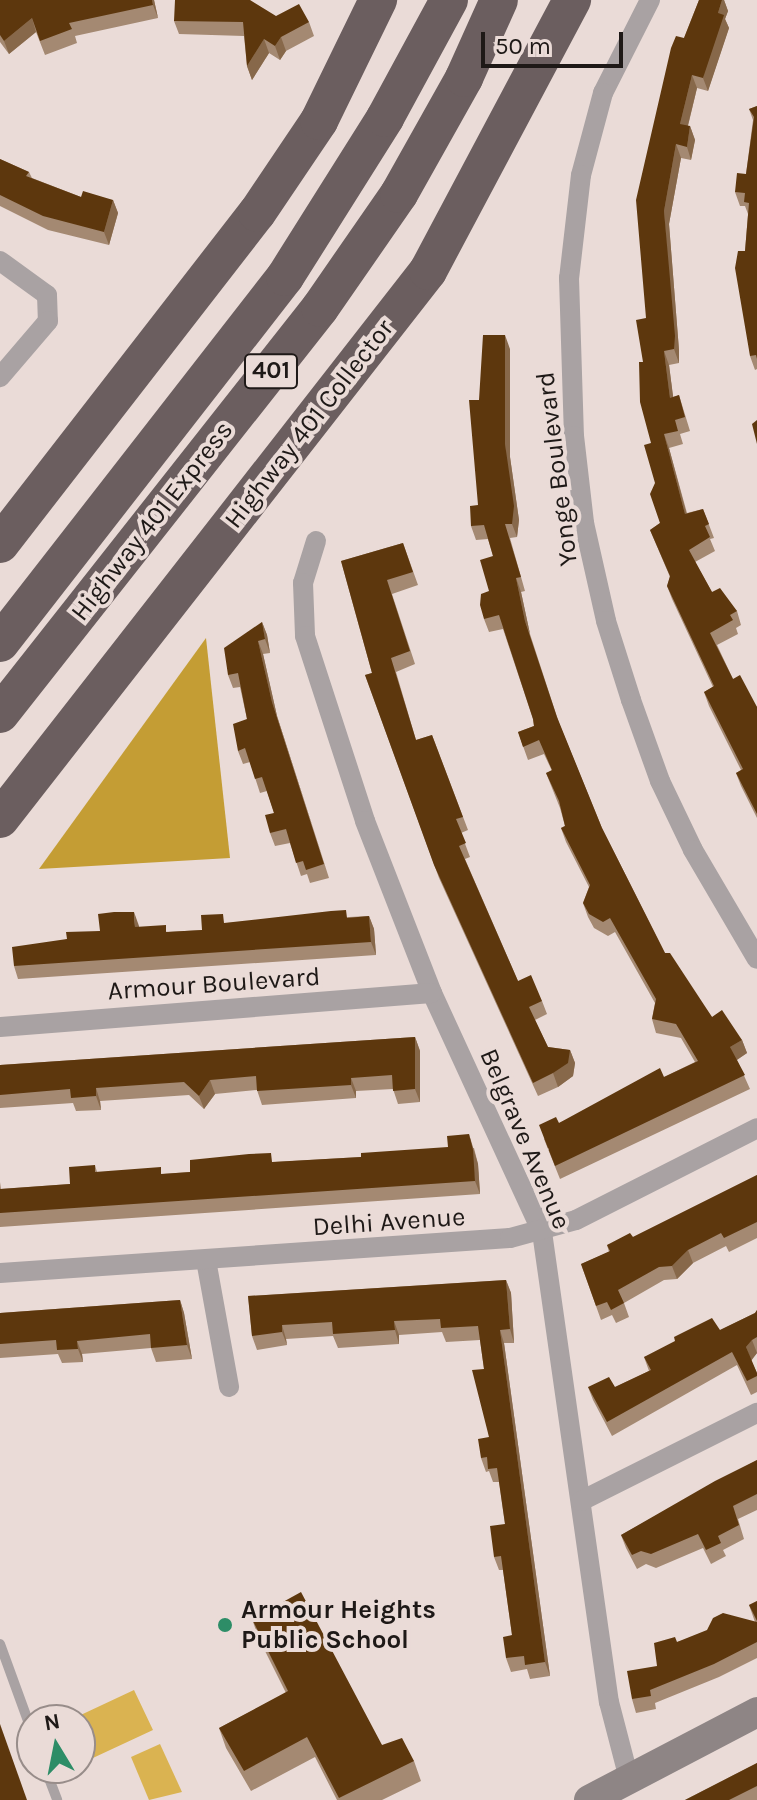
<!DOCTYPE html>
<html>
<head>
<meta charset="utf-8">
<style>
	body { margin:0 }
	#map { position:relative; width:757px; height:1800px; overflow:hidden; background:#eadbd7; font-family:Karla,sans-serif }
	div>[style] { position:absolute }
	.green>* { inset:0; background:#dab351 }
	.forest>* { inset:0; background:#c49d34 }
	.service>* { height:10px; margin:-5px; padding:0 5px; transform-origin:5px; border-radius:5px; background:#a9a2a3 }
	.minor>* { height:20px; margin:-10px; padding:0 10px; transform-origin:10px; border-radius:10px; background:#a9a2a3 }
	.secondary>* { height:30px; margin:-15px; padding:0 15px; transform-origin:15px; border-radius:15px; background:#8e8585 }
	.motorway>* { height:38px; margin:-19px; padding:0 19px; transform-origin:19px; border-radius:19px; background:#6b5e5f }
	.wall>* { inset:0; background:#a48972 }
	.shaded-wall>* { inset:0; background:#87684a }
	.building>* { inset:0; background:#5d370d }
	.dots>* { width:22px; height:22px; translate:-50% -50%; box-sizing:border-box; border:4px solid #eadbd7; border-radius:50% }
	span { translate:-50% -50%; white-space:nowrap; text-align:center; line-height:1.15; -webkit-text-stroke:8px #eadbd7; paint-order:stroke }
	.shield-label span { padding:2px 6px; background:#eadbd7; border:2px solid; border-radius:6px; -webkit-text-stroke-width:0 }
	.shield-label { font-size:24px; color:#1e1917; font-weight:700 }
	.street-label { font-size:26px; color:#1e1917 }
	.poi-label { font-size:26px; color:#1e1917; font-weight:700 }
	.left { translate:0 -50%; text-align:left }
	.north { position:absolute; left:16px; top:1704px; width:80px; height:80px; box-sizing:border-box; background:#eadbd7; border:2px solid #988d8a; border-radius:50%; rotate:350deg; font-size:22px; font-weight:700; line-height:32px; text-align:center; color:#1e1917 }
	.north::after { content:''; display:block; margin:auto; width:28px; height:36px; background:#2d8d67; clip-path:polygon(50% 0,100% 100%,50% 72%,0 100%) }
	.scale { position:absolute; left:481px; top:32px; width:142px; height:36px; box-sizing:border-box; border:4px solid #1e1917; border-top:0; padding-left:10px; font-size:24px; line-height:28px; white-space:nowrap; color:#1e1917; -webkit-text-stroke:6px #eadbd7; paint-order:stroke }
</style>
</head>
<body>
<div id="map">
	<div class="green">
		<div style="clip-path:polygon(134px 1690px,153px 1730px,80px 1764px,80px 1720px,70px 1720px)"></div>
		<div style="clip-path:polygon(160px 1744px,182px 1792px,149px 1800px,131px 1757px)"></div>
	</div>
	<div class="forest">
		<div style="clip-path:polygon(206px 638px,230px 858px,39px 869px)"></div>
	</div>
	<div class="service">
		<div style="left:0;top:1644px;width:94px;rotate:70deg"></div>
		<div style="left:45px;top:1768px;width:34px;rotate:69deg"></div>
	</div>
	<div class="minor">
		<div style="left:650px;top:0;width:104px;rotate:116.8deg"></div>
		<div style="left:603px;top:93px;width:85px;rotate:105deg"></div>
		<div style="left:581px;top:175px;width:104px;rotate:96.6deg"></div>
		<div style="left:569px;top:278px;width:158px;rotate:88.2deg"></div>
		<div style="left:574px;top:436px;width:88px;rotate:83.4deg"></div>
		<div style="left:584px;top:523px;width:100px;rotate:77.3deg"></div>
		<div style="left:606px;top:621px;width:83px;rotate:72.4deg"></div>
		<div style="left:631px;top:700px;width:86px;rotate:70.3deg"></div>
		<div style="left:660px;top:781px;width:76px;rotate:64.4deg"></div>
		<div style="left:693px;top:850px;width:126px;rotate:59.6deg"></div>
		<div style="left:0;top:261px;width:58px;rotate:35.9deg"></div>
		<div style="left:47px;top:295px;width:26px;rotate:88deg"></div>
		<div style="left:48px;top:321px;width:74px;rotate:130.6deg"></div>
		<div style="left:316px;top:541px;width:44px;rotate:107.2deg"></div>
		<div style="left:303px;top:583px;width:53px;rotate:87.8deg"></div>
		<div style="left:305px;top:636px;width:194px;rotate:72deg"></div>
		<div style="left:365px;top:821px;width:185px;rotate:68.7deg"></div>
		<div style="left:432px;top:993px;width:263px;rotate:65.3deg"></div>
		<div style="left:542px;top:1232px;width:475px;rotate:81.9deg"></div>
		<div style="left:609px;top:1702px;width:80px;rotate:75.4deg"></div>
		<div style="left:0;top:1027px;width:433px;rotate:-4.5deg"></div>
		<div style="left:206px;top:1260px;width:129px;rotate:79.7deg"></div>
		<div style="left:0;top:1273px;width:511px;rotate:-3.93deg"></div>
		<div style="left:510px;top:1238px;width:68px;rotate:-15.3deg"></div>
		<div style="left:576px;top:1220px;width:203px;rotate:-26.9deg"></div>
		<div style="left:581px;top:1501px;width:197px;rotate:-26.6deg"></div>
	</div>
	<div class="secondary">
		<div style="left:589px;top:1800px;width:190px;rotate:-27.6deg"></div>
	</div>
	<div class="motorway">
		<div style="left:0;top:544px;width:419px;rotate:-52.2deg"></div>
		<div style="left:257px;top:213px;width:111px;rotate:-56deg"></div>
		<div style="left:319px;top:121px;width:135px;rotate:-64deg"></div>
		<div style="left:0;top:643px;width:464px;rotate:-52.1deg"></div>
		<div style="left:285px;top:277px;width:188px;rotate:-57.8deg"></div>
		<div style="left:385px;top:118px;width:134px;rotate:-61.5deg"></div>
		<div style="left:0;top:714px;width:517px;rotate:-51.76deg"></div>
		<div style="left:320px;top:308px;width:139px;rotate:-55.3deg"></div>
		<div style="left:399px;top:194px;width:133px;rotate:-60.7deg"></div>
		<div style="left:464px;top:78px;width:85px;rotate:-65.8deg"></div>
		<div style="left:0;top:819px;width:695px;rotate:-52.01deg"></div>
		<div style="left:428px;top:271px;width:307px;rotate:-62deg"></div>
	</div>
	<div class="wall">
		<div style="clip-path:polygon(0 0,154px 0,158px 18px,75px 36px,77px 43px,45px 55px,36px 32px,9px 54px,0 42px)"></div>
		<div style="clip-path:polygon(699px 0,724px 0,728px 11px,725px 19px,729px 28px,708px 91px,697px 88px,688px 126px,690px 126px,695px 140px,691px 160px,681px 158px,669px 224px,679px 350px,679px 363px,669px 365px,673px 397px,679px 395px,690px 431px,680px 434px,683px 444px,669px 448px,687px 513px,703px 509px,714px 538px,710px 539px,715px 551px,695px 562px,712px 592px,737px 611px,741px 625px,736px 628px,738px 634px,717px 645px,733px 679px,757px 707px,757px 818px,741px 786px,736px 773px,741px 770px,709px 706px,704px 692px,713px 687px,672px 599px,667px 586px,670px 577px,650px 530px,660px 523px,643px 362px,646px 318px,684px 38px)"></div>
		<div style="clip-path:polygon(276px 16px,309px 22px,314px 36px,286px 51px,280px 60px,269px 53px,252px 80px,247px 66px,244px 36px,179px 34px,174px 21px)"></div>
		<div style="clip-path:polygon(757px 106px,757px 369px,755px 370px,750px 356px,745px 251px,748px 214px,745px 206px,740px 206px,735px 192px,746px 174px,753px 120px,749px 109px)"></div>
		<div style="clip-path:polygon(0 159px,29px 172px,32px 178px,81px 197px,113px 200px,118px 213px,109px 245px,48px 230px,0 206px)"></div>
		<div style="clip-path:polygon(510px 349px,510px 457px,519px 520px,517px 537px,510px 538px,525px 591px,521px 592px,530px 634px,559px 723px,602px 828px,665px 953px,712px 1017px,742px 1040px,747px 1053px,737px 1060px,750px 1089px,560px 1179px,544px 1139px,559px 1123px,664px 1077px,695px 1062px,681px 1038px,656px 1033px,652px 1019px,655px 1003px,615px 932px,608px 936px,594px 928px,588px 917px,583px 903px,589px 887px,566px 842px,561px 828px,565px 826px,560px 808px,546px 773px,552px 771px,544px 754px,528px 760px,518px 732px,534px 726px,533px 719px,503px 629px,489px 632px,484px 619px,489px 591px,493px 556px,488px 539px,476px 540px,471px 526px,478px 505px,479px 400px)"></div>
		<div style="clip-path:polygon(403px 543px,418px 585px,392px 594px,415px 664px,396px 672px,416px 740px,432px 735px,468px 830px,461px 833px,470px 857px,465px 859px,518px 981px,542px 1001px,547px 1014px,535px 1020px,548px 1047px,570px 1050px,575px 1063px,573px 1076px,558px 1087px,538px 1096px,439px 878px,365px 675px,372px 673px,341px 561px)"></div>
		<div style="clip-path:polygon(262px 622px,267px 635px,270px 653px,263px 654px,277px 716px,329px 878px,310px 883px,307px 874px,301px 876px,290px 843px,275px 846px,270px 833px,274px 813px,267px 791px,260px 793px,250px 762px,243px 764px,238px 751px,247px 719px,240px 687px,233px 688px,228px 675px)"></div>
		<div style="clip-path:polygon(369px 916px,374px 929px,376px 955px,18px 979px,14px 966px,67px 939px,100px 931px,139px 927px,168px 932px,202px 930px,227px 923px)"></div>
		<div style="clip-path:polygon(415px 1037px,420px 1051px,420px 1102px,398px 1104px,393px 1089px,356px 1091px,356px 1098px,262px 1105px,257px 1090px,215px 1094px,204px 1109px,189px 1095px,100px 1101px,101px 1110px,76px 1111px,73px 1103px,0 1108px,0 1065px)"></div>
		<div style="clip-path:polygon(474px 1148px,478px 1164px,480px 1194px,0 1227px,0 1182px,1px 1189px,70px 1184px,95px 1165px,97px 1172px,163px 1174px,190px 1172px,275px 1162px,361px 1157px)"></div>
		<div style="clip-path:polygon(757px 1175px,757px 1238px,729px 1252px,726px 1246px,693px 1263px,677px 1279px,664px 1280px,624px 1303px,629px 1317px,616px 1323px,612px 1315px,601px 1320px,581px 1264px,609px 1252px,607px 1245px,633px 1237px)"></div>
		<div style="clip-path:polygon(506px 1280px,511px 1293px,514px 1343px,504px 1343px,550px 1676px,530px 1679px,527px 1669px,511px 1672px,506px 1658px,512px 1635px,503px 1570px,499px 1570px,494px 1557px,505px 1524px,499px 1482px,493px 1482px,489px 1471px,486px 1472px,481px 1458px,489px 1437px,484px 1369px,480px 1340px,446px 1342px,442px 1332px,399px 1335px,399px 1344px,338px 1348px,333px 1336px,286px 1339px,287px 1345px,257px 1350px,252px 1336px,248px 1296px)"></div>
		<div style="clip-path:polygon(180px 1300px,184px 1313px,192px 1359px,156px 1362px,151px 1348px,82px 1354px,83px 1362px,62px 1363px,58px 1354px,0 1358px,0 1313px)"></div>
		<div style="clip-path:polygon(757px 1310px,757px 1353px,751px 1360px,757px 1373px,757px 1392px,751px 1395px,737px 1365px,612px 1436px,593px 1400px,588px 1387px,615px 1387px,649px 1371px,644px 1357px,720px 1330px,755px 1313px)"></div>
		<div style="clip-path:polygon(757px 1460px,757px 1510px,738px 1519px,744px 1539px,723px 1550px,726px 1556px,711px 1564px,703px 1548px,656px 1568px,646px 1564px,637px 1569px,626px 1548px,621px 1535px)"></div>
		<div style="clip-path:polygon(757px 1601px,757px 1658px,719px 1677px,655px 1703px,656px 1709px,636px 1713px,632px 1699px,677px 1642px,755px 1622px,749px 1605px)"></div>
		<div style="clip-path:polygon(252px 1619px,382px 1745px,414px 1761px,421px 1781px,382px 1800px,337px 1800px,315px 1757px,251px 1791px,226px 1748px,219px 1728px,286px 1693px,259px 1639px)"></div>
		<div style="clip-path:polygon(757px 1763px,757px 1800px,685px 1800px)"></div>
	</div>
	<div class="shaded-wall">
		<div style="clip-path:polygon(152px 0,154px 0,158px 18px,153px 5px)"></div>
		<div style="clip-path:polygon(722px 0,724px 0,728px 11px,725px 19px,729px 28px,708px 91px,703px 78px,718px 13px)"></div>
		<div style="clip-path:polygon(32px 18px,36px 32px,9px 54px,4px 41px)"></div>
		<div style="clip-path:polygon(281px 37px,286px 51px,280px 60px,275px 46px)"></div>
		<div style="clip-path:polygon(264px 39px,269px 53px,252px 80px,247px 66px)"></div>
		<div style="clip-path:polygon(692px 75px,697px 88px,685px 137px,680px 124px)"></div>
		<div style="clip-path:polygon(690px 126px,695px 140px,691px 160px,687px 147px)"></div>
		<div style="clip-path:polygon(676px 144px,681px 158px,669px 224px,679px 350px,679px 363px,674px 349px,664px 211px)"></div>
		<div style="clip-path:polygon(113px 200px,118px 213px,109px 245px,104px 232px)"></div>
		<div style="clip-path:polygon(505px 335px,510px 349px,510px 457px,519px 520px,517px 537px,512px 524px,505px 444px)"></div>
		<div style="clip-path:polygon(664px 351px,669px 365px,675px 411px,670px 398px)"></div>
		<div style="clip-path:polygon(664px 434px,669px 448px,690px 527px,685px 514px)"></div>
		<div style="clip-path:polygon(516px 578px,521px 592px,530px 634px,525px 621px)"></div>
		<div style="clip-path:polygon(262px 622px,267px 635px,270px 653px,265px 639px)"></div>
		<div style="clip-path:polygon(258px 641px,263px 654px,277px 716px,329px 878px,272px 702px)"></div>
		<div style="clip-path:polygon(134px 912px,139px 926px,140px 941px,135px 927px)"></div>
		<div style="clip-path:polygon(369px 916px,374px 929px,376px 955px,371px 942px)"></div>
		<div style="clip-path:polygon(415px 1037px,420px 1051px,420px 1102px,415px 1089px)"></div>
		<div style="clip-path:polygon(742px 1040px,747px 1053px,735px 1061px,730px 1047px)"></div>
		<div style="clip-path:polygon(570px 1050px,575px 1063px,573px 1076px,558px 1087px,553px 1073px)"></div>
		<div style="clip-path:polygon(351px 1078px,356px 1091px,356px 1098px,351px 1085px)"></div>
		<div style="clip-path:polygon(210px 1080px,215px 1094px,204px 1109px,199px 1096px)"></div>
		<div style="clip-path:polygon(96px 1088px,100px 1101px,101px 1110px,96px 1096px)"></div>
		<div style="clip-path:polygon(469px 1134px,478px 1164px,480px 1194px,475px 1181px)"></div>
		<div style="clip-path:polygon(688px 1250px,693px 1263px,677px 1279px,672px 1266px)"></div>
		<div style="clip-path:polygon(506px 1280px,511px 1293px,514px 1343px,510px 1329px)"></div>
		<div style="clip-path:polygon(180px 1300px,184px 1313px,192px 1359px,187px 1345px)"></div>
		<div style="clip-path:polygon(394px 1321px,399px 1335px,399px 1344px,395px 1330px)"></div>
		<div style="clip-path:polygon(282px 1325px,286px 1339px,287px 1345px,282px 1332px)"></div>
		<div style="clip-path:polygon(500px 1330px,504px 1343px,550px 1676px,545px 1662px)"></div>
		<div style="clip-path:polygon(752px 1340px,757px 1353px,751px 1361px,746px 1347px)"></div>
		<div style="clip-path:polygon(77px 1341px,82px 1354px,83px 1362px,78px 1349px)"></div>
	</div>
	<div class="building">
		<div style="clip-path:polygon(0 0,152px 0,153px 5px,69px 23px,72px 29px,40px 41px,32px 18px,4px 41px,0 35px)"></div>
		<div style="clip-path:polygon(175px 0,250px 0,276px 16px,299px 4px,309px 22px,281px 37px,275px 46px,264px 39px,247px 66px,243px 22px,174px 21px)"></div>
		<div style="clip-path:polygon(699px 0,722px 0,718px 13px,724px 15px,703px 78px,692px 75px,680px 124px,690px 126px,687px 147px,676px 144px,664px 211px,675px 336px,674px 349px,664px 351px,670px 398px,679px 395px,685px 417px,675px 420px,678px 431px,664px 434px,685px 514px,703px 509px,709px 524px,705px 526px,710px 537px,689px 550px,712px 592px,720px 588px,737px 611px,730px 615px,733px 620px,710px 633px,733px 679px,740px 675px,757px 707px,757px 814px,736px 773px,743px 769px,704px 692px,714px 686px,667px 586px,670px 576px,650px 530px,660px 523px,650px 494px,655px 483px,644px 445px,651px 443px,640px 402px,639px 362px,643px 362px,636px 320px,646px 318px,636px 200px,671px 48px,676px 36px,684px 38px)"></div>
		<div style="clip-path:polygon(757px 106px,757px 359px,756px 355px,750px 356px,735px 268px,738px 251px,745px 251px,749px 203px,744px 202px,745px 193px,735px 192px,737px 173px,746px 174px,754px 117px,749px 109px)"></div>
		<div style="clip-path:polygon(0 159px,29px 172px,26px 176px,81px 197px,83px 191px,113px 200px,104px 232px,43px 216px,0 195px)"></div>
		<div style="clip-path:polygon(483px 335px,505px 335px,505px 444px,514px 506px,512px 524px,505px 524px,521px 577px,516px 578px,525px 621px,557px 717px,602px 828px,665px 953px,670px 953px,712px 1017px,722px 1010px,742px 1040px,730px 1047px,745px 1075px,555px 1166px,539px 1125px,556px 1117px,559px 1123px,660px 1068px,664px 1077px,698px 1061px,676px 1024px,652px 1019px,656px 999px,610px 918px,603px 922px,589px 914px,583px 903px,590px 885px,561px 828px,565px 826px,559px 801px,546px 773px,552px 770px,539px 740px,523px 747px,518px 732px,534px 726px,533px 719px,499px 615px,484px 619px,480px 605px,481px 594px,489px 591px,480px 560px,493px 556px,484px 525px,471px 526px,470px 506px,478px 505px,469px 400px,479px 400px)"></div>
		<div style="clip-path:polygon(757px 420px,757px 444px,752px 424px)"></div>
		<div style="clip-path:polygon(403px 543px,413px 572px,387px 580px,410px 651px,391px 658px,416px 740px,432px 735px,463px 817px,456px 819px,466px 843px,459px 846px,518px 981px,531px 975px,542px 1001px,529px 1007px,548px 1047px,570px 1050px,568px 1063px,553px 1073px,533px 1083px,434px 865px,365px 675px,372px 673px,341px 561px)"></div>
		<div style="clip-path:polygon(262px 622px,265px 639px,258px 641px,272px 702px,324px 864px,306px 870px,303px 861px,296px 863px,286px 829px,270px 833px,265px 815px,274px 813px,262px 777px,255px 779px,245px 748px,238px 751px,233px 724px,247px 719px,238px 673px,228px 675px,224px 648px)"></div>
		<div style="clip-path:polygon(346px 910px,347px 918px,369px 916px,371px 942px,14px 966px,12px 947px,67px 939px,66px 932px,100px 931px,98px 914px,114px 912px,134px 912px,135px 927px,166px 925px,166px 932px,202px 930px,201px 915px,223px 914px,224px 923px,331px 911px)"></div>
		<div style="clip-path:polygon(415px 1037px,415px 1089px,393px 1091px,392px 1075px,351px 1078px,351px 1085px,257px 1091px,256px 1076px,210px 1080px,199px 1096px,184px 1082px,96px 1088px,96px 1096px,71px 1098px,70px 1089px,0 1095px,0 1065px)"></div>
		<div style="clip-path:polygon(469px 1134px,473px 1150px,475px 1181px,0 1213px,0 1189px,70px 1184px,69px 1167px,95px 1165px,95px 1172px,161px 1167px,161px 1174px,190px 1172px,190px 1160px,249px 1154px,271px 1153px,272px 1162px,361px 1157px,361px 1153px,448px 1147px,447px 1136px)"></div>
		<div style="clip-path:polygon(757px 1175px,757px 1222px,724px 1238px,721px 1233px,688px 1250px,672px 1266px,659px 1267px,618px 1290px,624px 1303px,611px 1310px,607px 1302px,596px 1306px,581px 1264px,610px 1251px,607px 1245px,630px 1233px,633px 1237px)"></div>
		<div style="clip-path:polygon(506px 1280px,510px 1329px,500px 1330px,545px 1662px,525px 1665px,524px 1656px,506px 1658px,503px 1637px,512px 1635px,501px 1556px,494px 1557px,490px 1526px,505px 1524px,497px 1468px,488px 1469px,487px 1457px,481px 1458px,478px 1439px,489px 1437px,472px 1370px,484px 1369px,478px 1326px,441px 1328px,440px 1319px,394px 1321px,395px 1330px,333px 1334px,332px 1322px,282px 1325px,282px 1332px,252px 1336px,248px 1296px)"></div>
		<div style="clip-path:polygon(180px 1300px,187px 1345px,151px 1348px,150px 1334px,77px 1341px,78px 1349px,57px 1350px,56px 1340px,0 1344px,0 1313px)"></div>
		<div style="clip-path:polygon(757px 1310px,757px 1337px,752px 1340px,746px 1347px,757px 1373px,757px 1376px,747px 1381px,732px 1352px,607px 1422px,588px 1387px,609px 1377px,615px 1387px,651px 1370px,644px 1357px,675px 1341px,674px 1337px,712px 1318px,720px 1330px,755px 1313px)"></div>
		<div style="clip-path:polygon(757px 1460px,757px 1494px,733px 1506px,739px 1525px,718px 1536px,721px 1543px,706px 1550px,698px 1534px,651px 1554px,641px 1551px,632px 1555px,621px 1535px,715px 1481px)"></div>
		<div style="clip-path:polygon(301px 1592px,382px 1745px,402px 1738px,414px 1761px,339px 1798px,307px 1737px,244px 1771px,219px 1728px,288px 1691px,252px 1619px)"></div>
		<div style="clip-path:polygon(757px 1601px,757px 1621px,749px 1605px)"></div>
		<div style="clip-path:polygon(723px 1613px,757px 1622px,757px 1642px,714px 1664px,650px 1690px,651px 1696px,632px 1699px,627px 1671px,657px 1666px,654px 1643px,675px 1637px,677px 1642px,707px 1630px,713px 1618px)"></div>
		<div style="clip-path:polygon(0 1724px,27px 1800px,0 1800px)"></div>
		<div style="clip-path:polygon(757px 1763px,757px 1786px,729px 1800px,685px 1800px)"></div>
	</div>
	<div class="dots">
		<div style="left:225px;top:1625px;background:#2d8d67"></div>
	</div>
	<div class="shield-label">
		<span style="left:271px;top:371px">401</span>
	</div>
	<div class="street-label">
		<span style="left:309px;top:424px;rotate:-52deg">Highway 401 Collector</span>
		<span style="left:557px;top:469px;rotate:-97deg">Yonge Boulevard</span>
		<span style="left:152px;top:521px;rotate:-52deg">Highway 401 Express</span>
		<span style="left:214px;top:984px;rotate:-4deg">Armour Boulevard</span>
		<span style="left:525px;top:1139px;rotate:67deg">Belgrave Avenue</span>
		<span style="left:389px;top:1222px;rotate:-4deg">Delhi Avenue</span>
	</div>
	<div class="poi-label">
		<span class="left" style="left:241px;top:1625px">Armour Heights<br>Public School</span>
	</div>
	<div class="north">N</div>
	<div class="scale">50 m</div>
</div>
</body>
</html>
